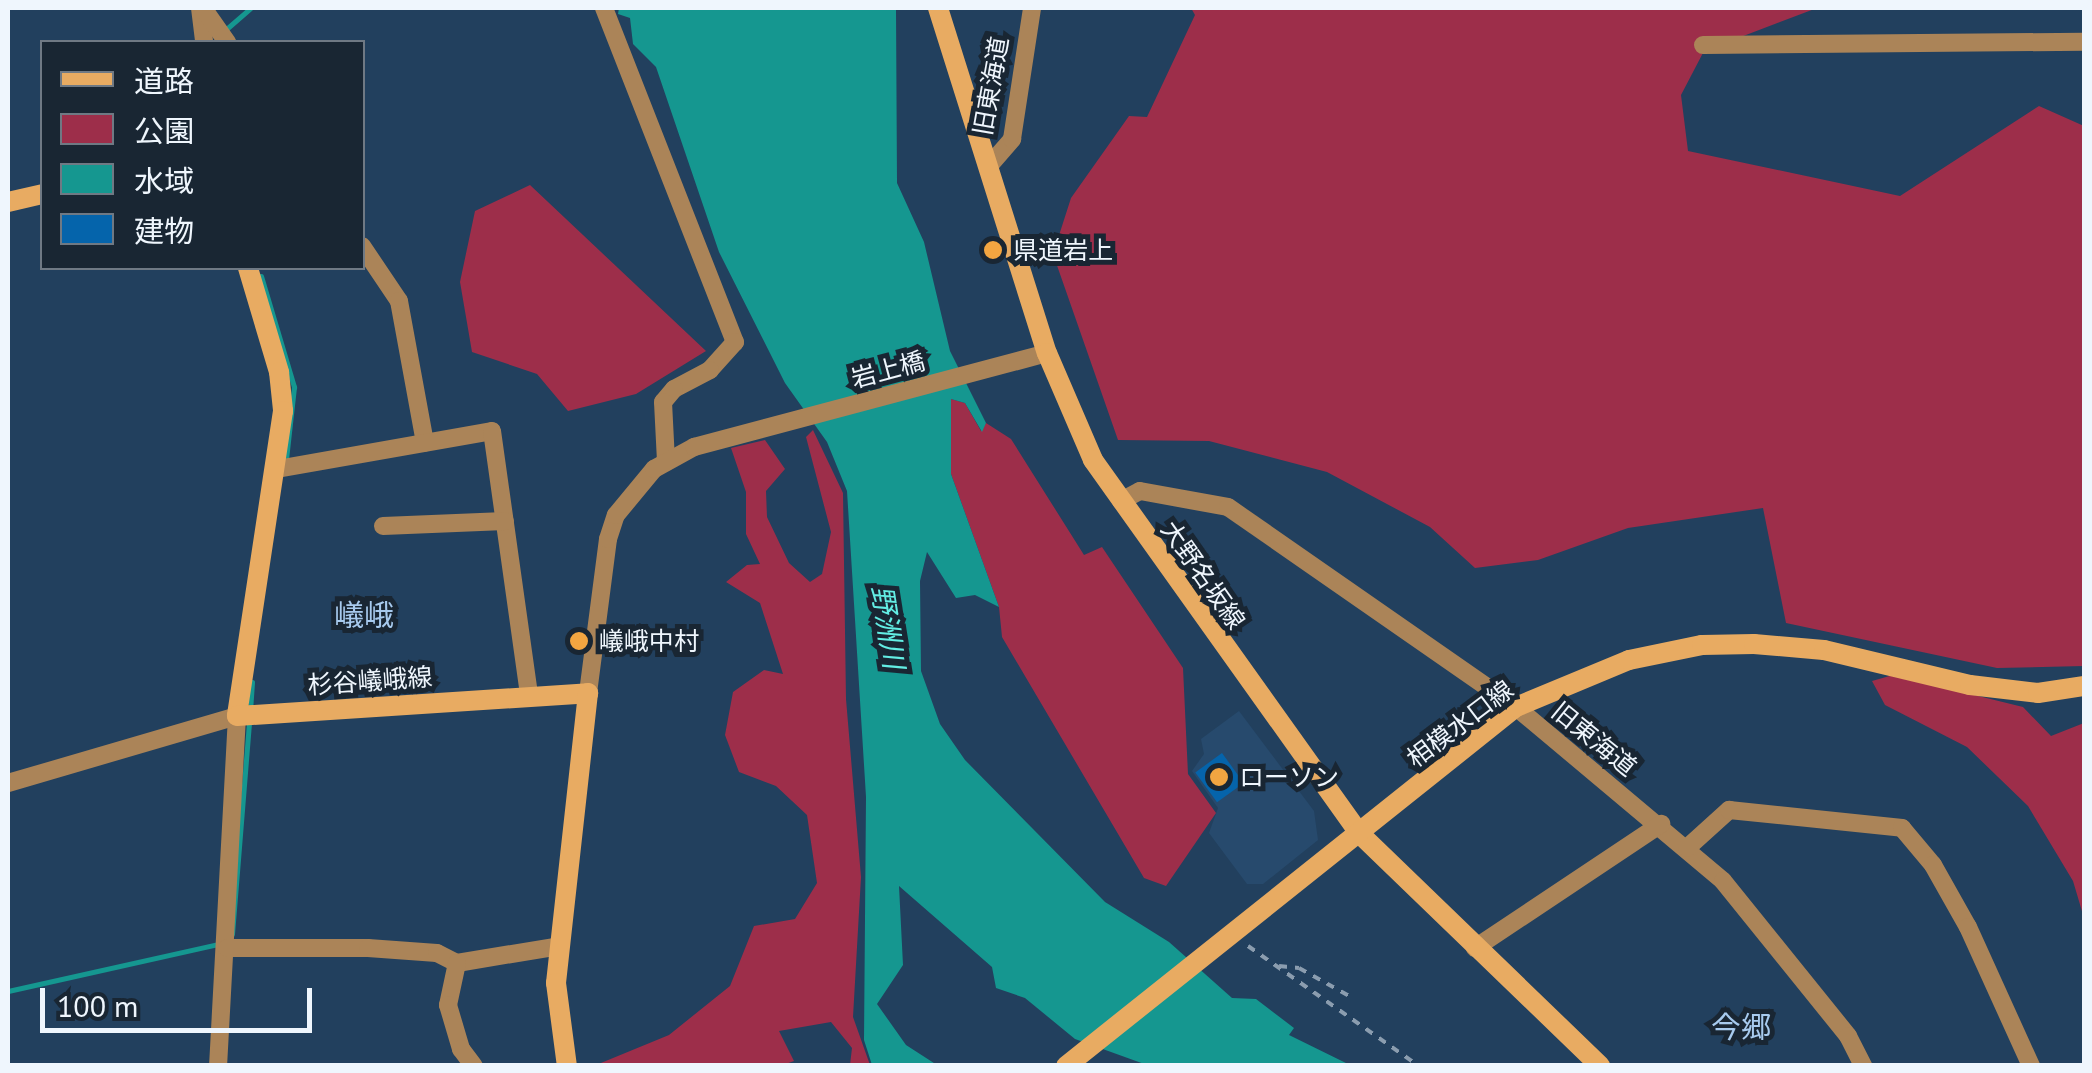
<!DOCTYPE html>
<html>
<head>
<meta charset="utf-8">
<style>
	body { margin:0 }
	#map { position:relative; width:2092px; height:1073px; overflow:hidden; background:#22405e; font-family:"PT Sans","Noto Sans JP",sans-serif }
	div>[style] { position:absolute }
	.built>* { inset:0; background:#274a6d }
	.green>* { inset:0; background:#9d2e4a }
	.water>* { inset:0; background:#159790 }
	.stream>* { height:5px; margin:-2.5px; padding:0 2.5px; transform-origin:2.5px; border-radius:2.5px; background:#159790 }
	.building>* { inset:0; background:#0564ab; transform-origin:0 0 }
	.path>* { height:4px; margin-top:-2px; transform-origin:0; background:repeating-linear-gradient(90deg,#8b9daf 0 8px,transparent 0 16px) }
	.street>* { height:18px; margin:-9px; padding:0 9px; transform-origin:9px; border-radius:9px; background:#ab8458 }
	.secondary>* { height:20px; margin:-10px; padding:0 10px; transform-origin:10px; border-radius:10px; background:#e8ab62 }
	.dots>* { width:28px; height:28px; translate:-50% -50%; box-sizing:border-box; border:5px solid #192633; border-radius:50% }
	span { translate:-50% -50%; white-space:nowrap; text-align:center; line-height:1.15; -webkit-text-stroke:10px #192633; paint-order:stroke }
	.street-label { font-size:25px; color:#eff6fd }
	.poi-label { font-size:25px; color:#eff6fd }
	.left { translate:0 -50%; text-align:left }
	.water-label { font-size:28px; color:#63ede4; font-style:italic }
	.quarter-label { font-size:30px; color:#a7caee }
	.frame { position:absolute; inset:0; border:10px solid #eff6fd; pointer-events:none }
	.legend { position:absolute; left:40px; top:40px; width:325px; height:230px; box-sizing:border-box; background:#192633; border:2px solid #6f7984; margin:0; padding:12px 18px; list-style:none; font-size:30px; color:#eff6fd }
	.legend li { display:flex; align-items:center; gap:20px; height:50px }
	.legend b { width:50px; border:2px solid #6f7984 }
	.scale { position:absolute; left:40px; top:988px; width:272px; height:45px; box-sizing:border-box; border:5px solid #eff6fd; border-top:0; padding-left:12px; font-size:30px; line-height:35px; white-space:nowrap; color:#eff6fd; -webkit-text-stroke:8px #192633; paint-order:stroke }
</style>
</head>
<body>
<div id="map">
	<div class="built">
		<div style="clip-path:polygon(1239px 711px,1314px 811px,1318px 840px,1263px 884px,1247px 884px,1209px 833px,1218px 808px,1192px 771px,1204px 754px,1201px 739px)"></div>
	</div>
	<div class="green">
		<div style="clip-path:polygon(1191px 8px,1817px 8px,1704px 51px,1681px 95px,1688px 151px,1900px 196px,2039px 106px,2084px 126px,2084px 666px,1997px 668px,1786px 623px,1763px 508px,1628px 528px,1538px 560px,1475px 568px,1430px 527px,1327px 472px,1209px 441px,1118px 440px,1053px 254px,1071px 198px,1129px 116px,1147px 117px,1195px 15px)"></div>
		<div style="clip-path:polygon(530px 185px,706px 351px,636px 394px,568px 411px,537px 374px,472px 352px,460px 282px,475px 211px)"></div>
		<div style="clip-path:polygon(951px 399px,965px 403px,981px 431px,986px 423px,1011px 439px,1084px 555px,1102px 547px,1183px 668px,1188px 774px,1216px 813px,1166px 886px,1144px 878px,1002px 637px,999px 607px,951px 474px)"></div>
		<div style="clip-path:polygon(813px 430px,843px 493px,846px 699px,861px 877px,853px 1017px,870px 1065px,850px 1065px,852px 1048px,831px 1022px,779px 1031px,794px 1061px,783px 1065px,596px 1065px,669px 1035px,730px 986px,754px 926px,795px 919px,817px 883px,807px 815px,776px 786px,739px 772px,725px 735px,733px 692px,764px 670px,783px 674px,760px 603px,726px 582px,747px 565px,760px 564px,746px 534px,746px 492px,731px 448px,765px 440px,785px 469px,766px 491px,767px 517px,789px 563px,810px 582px,822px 574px,831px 532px,806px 437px)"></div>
		<div style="clip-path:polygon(1893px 675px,2023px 707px,2051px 736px,2084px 723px,2084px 918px,2073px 881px,2028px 806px,1967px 747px,1885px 705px,1872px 681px)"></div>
	</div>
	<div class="water">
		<div style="clip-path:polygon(619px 8px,896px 8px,897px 183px,924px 242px,950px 351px,986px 423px,982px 432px,965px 403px,951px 399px,951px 474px,999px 607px,975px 595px,956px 598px,927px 552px,920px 581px,921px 671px,940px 724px,965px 760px,1105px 902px,1169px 942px,1232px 998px,1256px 999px,1294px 1028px,1289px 1035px,1350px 1065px,1147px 1065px,1075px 1039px,1025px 998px,996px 988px,992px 967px,899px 886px,903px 965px,877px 1004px,906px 1045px,937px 1065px,872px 1065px,864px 1040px,866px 797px,847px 491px,827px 442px,785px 383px,719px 252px,656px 67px,633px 44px,630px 18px,618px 14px)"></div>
	</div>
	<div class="stream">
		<div style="left:224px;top:31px;width:35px;rotate:-41deg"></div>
		<div style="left:261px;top:276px;width:116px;rotate:73.4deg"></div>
		<div style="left:294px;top:387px;width:72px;rotate:96.3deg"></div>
		<div style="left:250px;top:711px;width:29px;rotate:-86deg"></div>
		<div style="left:232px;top:934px;width:213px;rotate:-85.4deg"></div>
		<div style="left:8px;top:991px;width:216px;rotate:-12.6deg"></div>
	</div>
	<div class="building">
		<div style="left:1222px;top:753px;width:37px;height:33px;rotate:54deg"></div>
	</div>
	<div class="path">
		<div style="left:1248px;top:946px;width:209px;rotate:35.1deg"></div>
		<div style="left:1279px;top:966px;width:20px;rotate:6deg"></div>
		<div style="left:1299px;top:968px;width:57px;rotate:29.2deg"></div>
	</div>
	<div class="street">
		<div style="left:200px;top:8px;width:34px;rotate:83deg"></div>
		<div style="left:203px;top:8px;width:42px;rotate:54.8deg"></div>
		<div style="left:604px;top:8px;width:359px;rotate:68.6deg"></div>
		<div style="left:735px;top:342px;width:38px;rotate:132deg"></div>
		<div style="left:710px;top:370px;width:41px;rotate:152.2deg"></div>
		<div style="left:674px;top:389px;width:17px;rotate:130deg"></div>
		<div style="left:663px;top:402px;width:60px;rotate:87.1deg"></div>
		<div style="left:1703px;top:45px;width:381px;rotate:-0.5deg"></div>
		<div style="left:988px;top:167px;width:37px;rotate:-49deg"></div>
		<div style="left:1012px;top:139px;width:133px;rotate:-81.3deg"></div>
		<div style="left:362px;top:246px;width:66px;rotate:56.1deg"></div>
		<div style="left:399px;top:301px;width:144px;rotate:79.6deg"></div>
		<div style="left:277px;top:469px;width:218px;rotate:-10deg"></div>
		<div style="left:492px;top:431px;width:265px;rotate:82deg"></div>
		<div style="left:1121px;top:501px;width:21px;rotate:-28deg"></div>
		<div style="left:1140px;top:491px;width:89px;rotate:10.3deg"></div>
		<div style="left:1228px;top:507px;width:351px;rotate:34.8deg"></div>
		<div style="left:1516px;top:707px;width:270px;rotate:40deg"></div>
		<div style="left:1723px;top:881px;width:199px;rotate:51.1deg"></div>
		<div style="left:1848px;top:1036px;width:34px;rotate:63deg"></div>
		<div style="left:383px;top:526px;width:122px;rotate:-2.3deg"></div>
		<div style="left:588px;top:693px;width:155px;rotate:-82.6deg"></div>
		<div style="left:608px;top:539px;width:25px;rotate:-72deg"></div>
		<div style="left:616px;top:515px;width:60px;rotate:-50.4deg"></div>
		<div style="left:654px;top:469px;width:46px;rotate:-28.8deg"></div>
		<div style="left:694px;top:447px;width:365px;rotate:-14.9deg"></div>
		<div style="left:8px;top:783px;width:239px;rotate:-16.3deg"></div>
		<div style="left:237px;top:716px;width:351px;rotate:93.1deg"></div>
		<div style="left:1687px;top:848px;width:57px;rotate:-42.1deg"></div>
		<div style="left:1729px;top:810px;width:174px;rotate:5.9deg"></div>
		<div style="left:1902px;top:828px;width:48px;rotate:50deg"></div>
		<div style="left:1933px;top:865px;width:71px;rotate:60.6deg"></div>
		<div style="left:1968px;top:927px;width:153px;rotate:65.6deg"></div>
		<div style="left:227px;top:948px;width:141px"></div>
		<div style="left:368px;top:948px;width:69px;rotate:4.1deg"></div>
		<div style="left:437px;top:953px;width:22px;rotate:27deg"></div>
		<div style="left:457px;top:963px;width:104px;rotate:-9.4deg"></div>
		<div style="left:1475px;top:948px;width:224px;rotate:-33.7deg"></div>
		<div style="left:457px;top:963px;width:43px;rotate:102.1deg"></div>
		<div style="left:448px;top:1005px;width:46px;rotate:73.5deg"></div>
		<div style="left:461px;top:1049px;width:21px;rotate:53deg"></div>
	</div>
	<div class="secondary">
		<div style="left:938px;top:8px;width:362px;rotate:72.5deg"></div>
		<div style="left:1047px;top:353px;width:116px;rotate:66.7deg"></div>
		<div style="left:1093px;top:460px;width:458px;rotate:54.5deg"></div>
		<div style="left:1359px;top:833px;width:335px;rotate:44deg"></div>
		<div style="left:8px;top:202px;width:35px;rotate:-13deg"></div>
		<div style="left:248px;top:268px;width:109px;rotate:73.4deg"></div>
		<div style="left:279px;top:372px;width:39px;rotate:84deg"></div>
		<div style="left:283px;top:411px;width:308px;rotate:98.6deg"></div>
		<div style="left:237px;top:716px;width:352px;rotate:-3.7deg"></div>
		<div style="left:588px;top:693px;width:292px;rotate:96.3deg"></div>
		<div style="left:556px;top:983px;width:84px;rotate:82.5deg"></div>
		<div style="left:1066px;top:1066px;width:576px;rotate:-38.58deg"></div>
		<div style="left:1516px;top:707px;width:122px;rotate:-22.6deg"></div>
		<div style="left:1629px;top:660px;width:75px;rotate:-11.6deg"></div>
		<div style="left:1702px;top:645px;width:52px;rotate:-1.1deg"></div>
		<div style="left:1754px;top:644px;width:70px;rotate:4.9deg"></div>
		<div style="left:1824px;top:650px;width:150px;rotate:13.5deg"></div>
		<div style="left:1970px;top:685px;width:68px;rotate:6.7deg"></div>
		<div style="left:2038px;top:693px;width:47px;rotate:-8.7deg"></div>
	</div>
	<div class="dots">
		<div style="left:993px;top:250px;background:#f2a541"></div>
		<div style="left:579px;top:641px;background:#f2a541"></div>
		<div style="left:1219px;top:777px;background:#f2a541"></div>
	</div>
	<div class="street-label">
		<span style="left:991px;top:86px;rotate:-80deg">旧東海道</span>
		<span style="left:888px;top:370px;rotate:-15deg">岩上橋</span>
		<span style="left:1203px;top:575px;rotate:55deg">大野名坂線</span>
		<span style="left:370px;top:681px;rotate:-4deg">杉谷嶬峨線</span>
		<span style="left:1460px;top:724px;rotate:-37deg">相模水口線</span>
		<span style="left:1594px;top:739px;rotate:39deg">旧東海道</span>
	</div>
	<div class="poi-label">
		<span class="left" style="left:1013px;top:250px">県道岩上</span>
		<span class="left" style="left:599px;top:641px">嶬峨中村</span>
		<span class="left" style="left:1239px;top:777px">ローソン</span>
	</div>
	<div class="water-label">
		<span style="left:888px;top:627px;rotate:81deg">野洲川</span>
	</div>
	<div class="quarter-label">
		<span style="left:364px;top:615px">嶬峨</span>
		<span style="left:1741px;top:1027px">今郷</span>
	</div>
	<div class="frame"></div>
	<ul class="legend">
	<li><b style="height:12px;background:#e8ab62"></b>道路</li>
	<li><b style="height:28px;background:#9d2e4a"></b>公園</li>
	<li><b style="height:28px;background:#159790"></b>水域</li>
	<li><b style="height:28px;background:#0564ab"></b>建物</li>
	</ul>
	<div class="scale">100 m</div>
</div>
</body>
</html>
